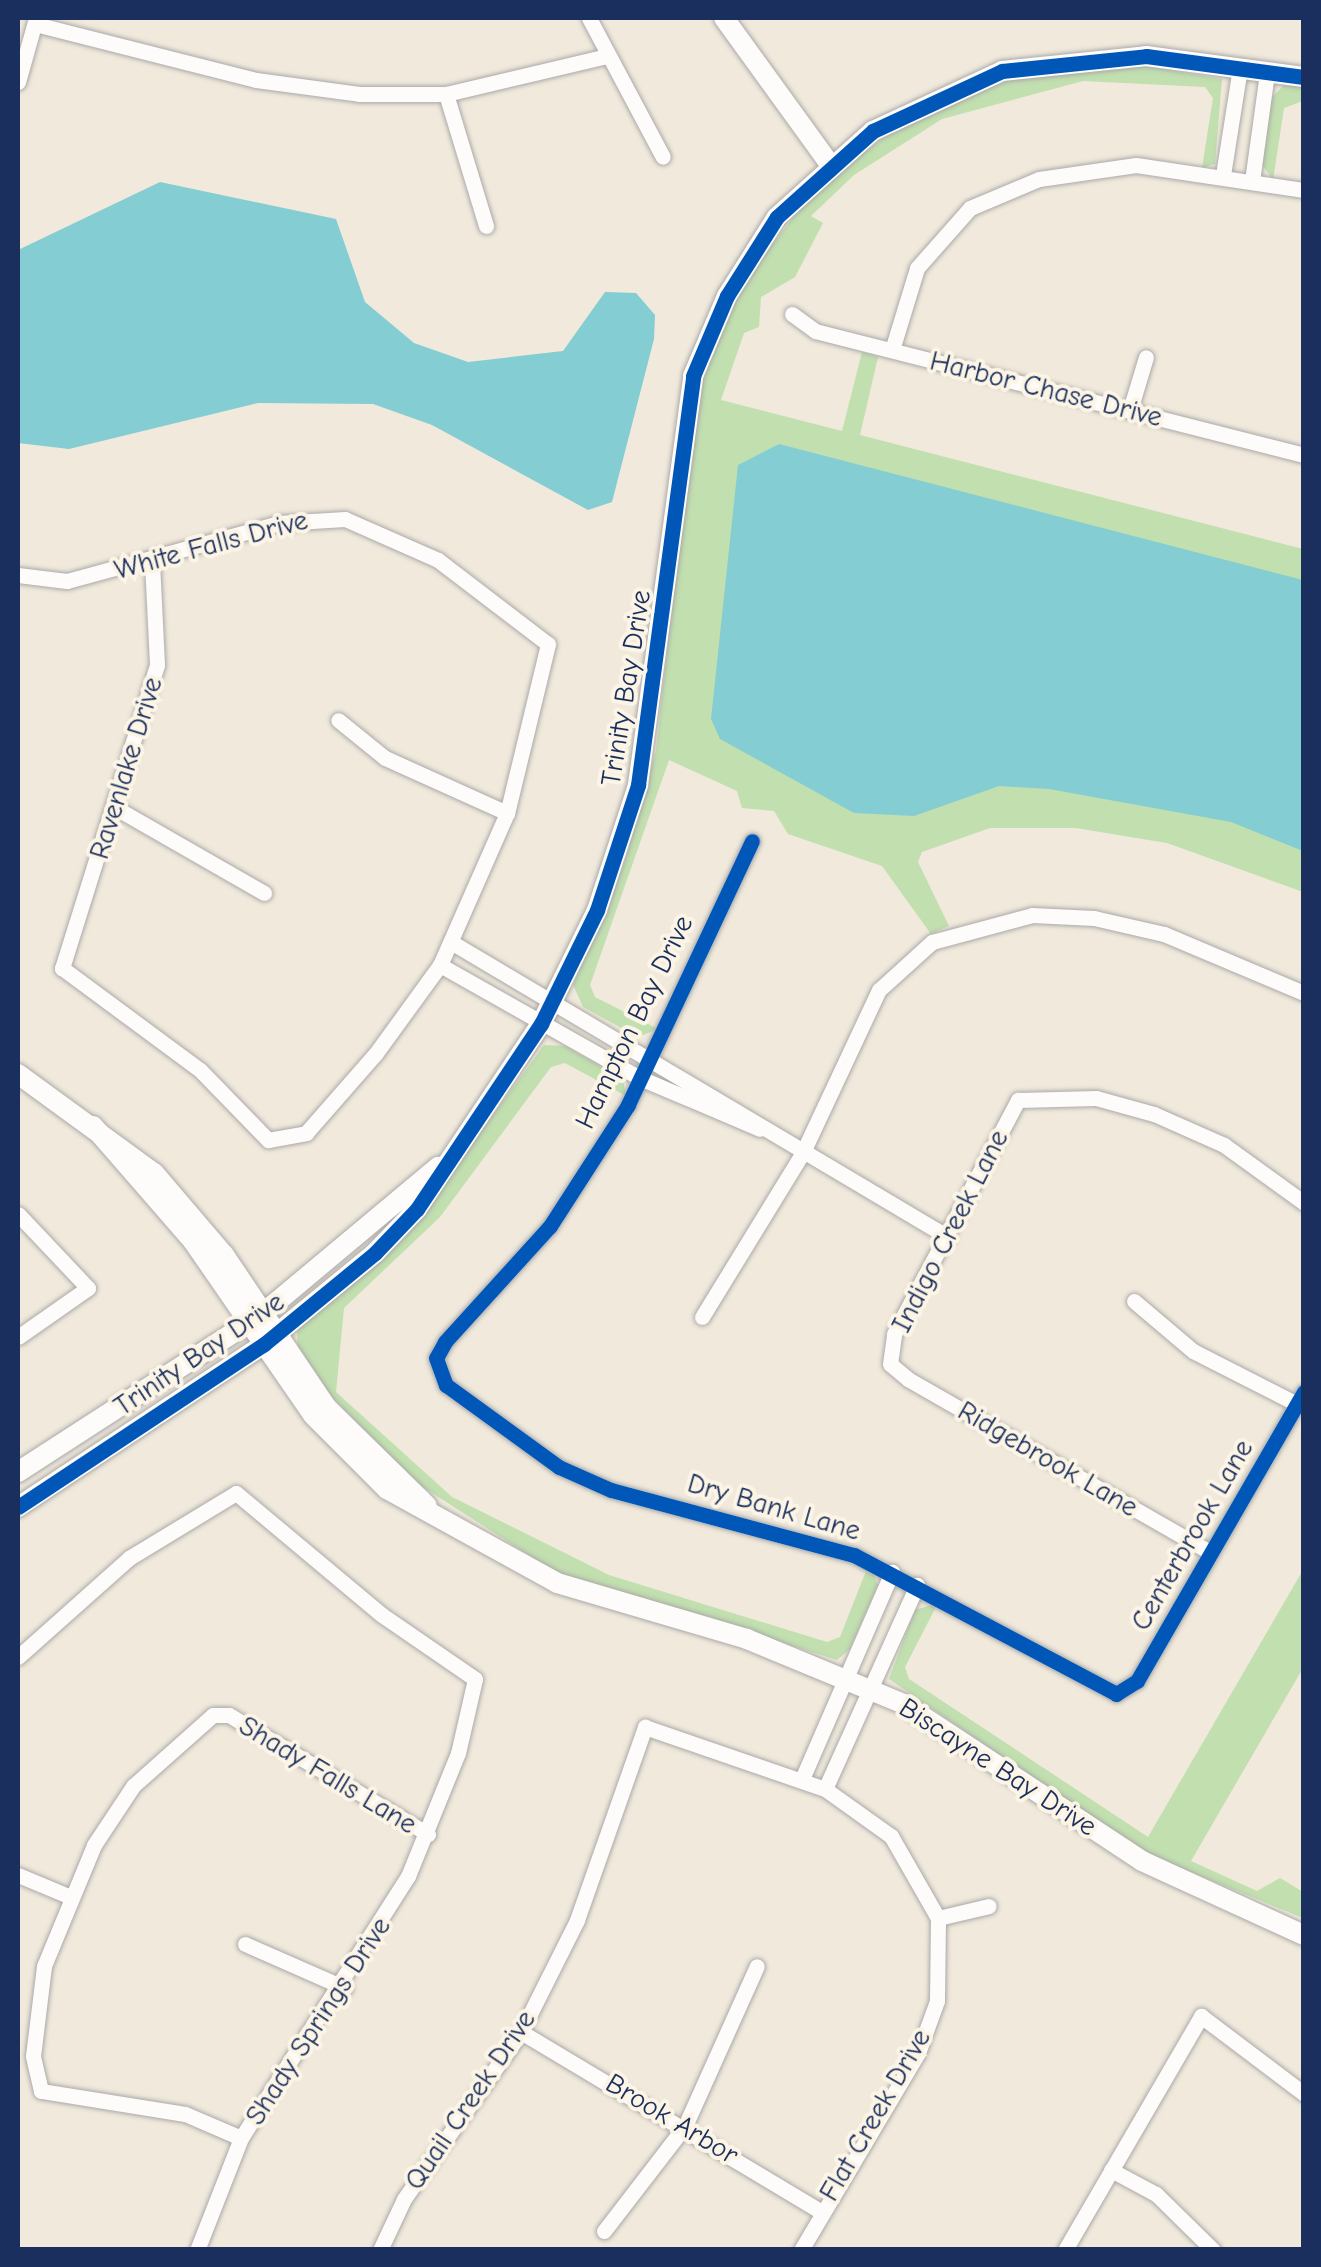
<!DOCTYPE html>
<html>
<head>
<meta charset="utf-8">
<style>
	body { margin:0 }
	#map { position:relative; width:1321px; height:2267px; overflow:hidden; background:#f0e9dc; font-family:"Comic Neue",sans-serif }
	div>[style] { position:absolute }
	.green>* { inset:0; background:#c1dfaf }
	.water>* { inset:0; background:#84cdd2 }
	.roads { filter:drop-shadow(0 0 2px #aba9a8) drop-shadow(0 0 2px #aba9a8) }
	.street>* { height:15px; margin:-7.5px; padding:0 7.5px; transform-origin:7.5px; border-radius:7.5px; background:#fdfcfa }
	.secondary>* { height:20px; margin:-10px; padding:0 10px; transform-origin:10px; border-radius:10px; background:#fdfcfa }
	.cycleway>* { height:15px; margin:-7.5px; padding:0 7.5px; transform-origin:7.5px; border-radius:7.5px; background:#0057b8 }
	span { translate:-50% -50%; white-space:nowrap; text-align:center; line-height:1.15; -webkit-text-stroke:8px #fcf5e5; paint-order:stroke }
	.street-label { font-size:28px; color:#1b2f5e }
	.frame { position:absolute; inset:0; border:20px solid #1b2f5e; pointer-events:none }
</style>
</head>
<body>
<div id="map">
	<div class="green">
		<div style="clip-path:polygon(1126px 63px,1222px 79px,1215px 164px,1202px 168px,1213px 98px,1205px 87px,1083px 81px,942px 119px,854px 175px,811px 216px,823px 223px,795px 277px,761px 297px,759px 327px,744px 333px,721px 400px,842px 431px,862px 352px,878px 357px,860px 435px,1303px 549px,1303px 892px,1167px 843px,1076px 828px,990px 828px,922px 852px,918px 862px,949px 926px,931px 934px,882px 866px,788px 834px,774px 811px,742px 808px,737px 791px,669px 760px,590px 985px,595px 997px,658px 1029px,638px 1037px,583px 1007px,573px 985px,625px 861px,656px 750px,695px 400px,742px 284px,814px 190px,910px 118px,1015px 76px)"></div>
		<div style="clip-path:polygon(1283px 86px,1303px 86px,1303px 101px,1284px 108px,1273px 180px,1261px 163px,1270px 99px)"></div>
		<div style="clip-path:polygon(544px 1045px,565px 1046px,623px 1079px,626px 1096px,565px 1063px,551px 1067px,440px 1217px,344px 1308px,336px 1392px,452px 1497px,609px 1575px,827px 1642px,840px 1637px,866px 1571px,874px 1575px,878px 1585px,850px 1649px,837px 1660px,555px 1572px,409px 1478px,298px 1361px,297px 1331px,413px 1225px)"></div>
		<div style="clip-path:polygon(1303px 1570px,1303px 1668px,1191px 1861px,1257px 1891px,1280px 1878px,1303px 1892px,1303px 1918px,1140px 1851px,889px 1679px,915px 1610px,938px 1603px,905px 1667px,909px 1679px,1148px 1837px)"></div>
	</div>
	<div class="water">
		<div style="clip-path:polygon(160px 182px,336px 219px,365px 302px,414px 343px,468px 362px,563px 351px,605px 292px,636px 293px,655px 315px,654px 339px,612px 502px,588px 510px,432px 425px,373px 404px,258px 403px,69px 449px,18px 443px,18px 250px)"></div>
		<div style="clip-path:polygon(779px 444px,1303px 580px,1303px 851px,1231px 822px,1049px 789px,999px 786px,914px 816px,854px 813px,720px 739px,711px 719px,738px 465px)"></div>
	</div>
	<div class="roads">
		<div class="street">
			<div style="left:589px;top:18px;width:157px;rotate:62deg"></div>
			<div style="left:35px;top:24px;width:228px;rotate:14.2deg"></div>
			<div style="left:256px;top:80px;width:104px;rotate:7.7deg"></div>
			<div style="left:359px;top:94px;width:87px"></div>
			<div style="left:446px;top:94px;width:161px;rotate:-13.3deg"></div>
			<div style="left:18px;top:82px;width:66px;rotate:-74.3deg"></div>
			<div style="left:446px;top:94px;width:138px;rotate:73.1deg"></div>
			<div style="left:1223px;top:175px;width:108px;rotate:-81deg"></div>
			<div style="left:1252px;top:181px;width:109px;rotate:-82.1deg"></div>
			<div style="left:792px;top:314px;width:29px;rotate:36deg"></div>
			<div style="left:815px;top:331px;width:504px;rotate:14.23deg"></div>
			<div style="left:892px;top:350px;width:86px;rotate:-73deg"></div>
			<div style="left:917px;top:268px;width:80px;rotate:-48.5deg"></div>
			<div style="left:970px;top:208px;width:75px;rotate:-22.8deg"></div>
			<div style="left:1039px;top:179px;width:98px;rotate:-8.2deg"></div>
			<div style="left:1136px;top:165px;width:170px;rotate:8.5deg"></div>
			<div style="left:1130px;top:410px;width:55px;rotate:-73.2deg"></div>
			<div style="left:152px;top:562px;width:103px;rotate:87.2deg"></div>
			<div style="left:157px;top:665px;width:318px;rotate:107.4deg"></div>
			<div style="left:62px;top:968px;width:172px;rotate:36.5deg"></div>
			<div style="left:200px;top:1070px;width:98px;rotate:45.8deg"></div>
			<div style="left:268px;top:1140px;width:39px;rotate:-10deg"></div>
			<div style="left:306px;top:1133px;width:106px;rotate:-48.8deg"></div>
			<div style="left:376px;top:1053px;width:109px;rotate:-54deg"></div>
			<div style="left:440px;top:965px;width:166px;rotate:-66.2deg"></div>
			<div style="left:18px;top:575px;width:49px;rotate:7deg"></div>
			<div style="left:67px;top:581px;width:220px;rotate:-15.3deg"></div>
			<div style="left:279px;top:523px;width:66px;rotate:-3.5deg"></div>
			<div style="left:345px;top:519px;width:102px;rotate:23.8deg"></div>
			<div style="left:438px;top:560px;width:138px;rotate:37.4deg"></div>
			<div style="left:548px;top:644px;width:174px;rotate:103.6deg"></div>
			<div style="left:507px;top:813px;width:134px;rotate:-155.7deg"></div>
			<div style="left:385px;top:758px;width:60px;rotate:-141deg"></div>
			<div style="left:114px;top:807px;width:173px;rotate:29.8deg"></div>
			<div style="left:752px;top:841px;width:292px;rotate:115.2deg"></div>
			<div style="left:628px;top:1105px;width:144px;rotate:122.8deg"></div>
			<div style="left:550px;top:1226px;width:156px;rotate:132.2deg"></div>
			<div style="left:445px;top:1342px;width:18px;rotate:119deg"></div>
			<div style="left:436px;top:1358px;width:29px;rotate:70deg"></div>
			<div style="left:446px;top:1385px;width:140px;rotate:36deg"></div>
			<div style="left:559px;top:1467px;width:57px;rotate:23.9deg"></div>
			<div style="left:611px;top:1490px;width:252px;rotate:15deg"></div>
			<div style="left:854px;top:1555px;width:297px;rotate:27.9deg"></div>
			<div style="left:1116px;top:1694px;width:25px;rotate:-32deg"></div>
			<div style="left:1137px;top:1681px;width:334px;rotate:-60deg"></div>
			<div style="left:451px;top:942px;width:578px;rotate:30.69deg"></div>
			<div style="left:440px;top:965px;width:230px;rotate:29.5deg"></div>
			<div style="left:640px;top:1078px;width:130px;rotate:23deg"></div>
			<div style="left:18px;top:1214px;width:102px;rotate:46.6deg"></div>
			<div style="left:88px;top:1288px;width:85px;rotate:145deg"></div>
			<div style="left:1134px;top:1301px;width:77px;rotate:40.3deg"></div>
			<div style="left:1193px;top:1351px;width:117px;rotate:27deg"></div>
			<div style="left:702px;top:1317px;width:193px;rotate:-58.5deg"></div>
			<div style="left:803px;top:1152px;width:179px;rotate:-64.9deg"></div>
			<div style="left:879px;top:990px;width:72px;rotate:-42.2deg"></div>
			<div style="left:932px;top:942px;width:104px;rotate:-15.1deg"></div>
			<div style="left:1032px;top:915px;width:62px;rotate:2.8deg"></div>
			<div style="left:1094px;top:918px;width:72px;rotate:12.9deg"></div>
			<div style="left:1164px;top:934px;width:152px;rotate:22.9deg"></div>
			<div style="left:1208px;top:1551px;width:346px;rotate:-150.2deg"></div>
			<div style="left:908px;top:1379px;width:23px;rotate:-140deg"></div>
			<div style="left:890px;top:1364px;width:30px;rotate:-82deg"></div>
			<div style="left:894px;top:1334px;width:265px;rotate:-62.1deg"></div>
			<div style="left:1018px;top:1100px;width:78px;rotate:-1.5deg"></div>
			<div style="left:1096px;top:1098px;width:60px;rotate:15.4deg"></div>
			<div style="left:1154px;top:1114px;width:77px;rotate:23.9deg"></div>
			<div style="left:1224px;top:1145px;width:99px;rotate:35.9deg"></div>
			<div style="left:18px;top:1657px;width:149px;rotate:-41.7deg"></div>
			<div style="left:129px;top:1558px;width:125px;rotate:-31.3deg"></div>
			<div style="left:236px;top:1493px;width:190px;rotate:39.9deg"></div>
			<div style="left:382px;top:1615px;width:113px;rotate:34.5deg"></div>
			<div style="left:475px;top:1679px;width:76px;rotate:102.9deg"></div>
			<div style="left:458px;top:1753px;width:133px;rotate:112.1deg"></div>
			<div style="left:408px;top:1876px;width:311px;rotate:122.5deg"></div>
			<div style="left:241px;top:2138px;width:120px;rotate:111.4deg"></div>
			<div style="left:802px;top:1779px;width:226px;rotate:-66.5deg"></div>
			<div style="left:825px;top:1789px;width:224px;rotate:-65.7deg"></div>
			<div style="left:18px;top:1875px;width:52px;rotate:22.6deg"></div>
			<div style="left:938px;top:1918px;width:52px;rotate:-13.2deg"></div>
			<div style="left:245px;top:1944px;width:109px;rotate:23.7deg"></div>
			<div style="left:521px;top:2032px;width:348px;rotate:30.9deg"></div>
			<div style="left:241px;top:2138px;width:61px;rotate:-156.8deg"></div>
			<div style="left:185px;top:2114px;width:146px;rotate:-170.9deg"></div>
			<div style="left:41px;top:2091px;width:36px;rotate:-103deg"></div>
			<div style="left:33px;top:2056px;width:91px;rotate:-83deg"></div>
			<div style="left:44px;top:1966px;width:131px;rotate:-67.5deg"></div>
			<div style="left:94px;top:1845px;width:71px;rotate:-56.5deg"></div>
			<div style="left:133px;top:1786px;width:107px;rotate:-41.6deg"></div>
			<div style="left:213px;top:1715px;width:16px"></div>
			<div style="left:229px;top:1715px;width:232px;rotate:30.9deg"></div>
			<div style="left:1111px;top:2170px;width:51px;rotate:28.1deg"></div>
			<div style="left:1156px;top:2194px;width:80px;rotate:44.5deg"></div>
			<div style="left:604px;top:2231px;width:133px;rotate:-52.4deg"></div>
			<div style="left:685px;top:2126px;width:175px;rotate:-65.8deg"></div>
			<div style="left:380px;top:2250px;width:56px;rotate:-64.8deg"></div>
			<div style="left:404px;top:2199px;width:204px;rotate:-55deg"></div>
			<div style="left:521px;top:2032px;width:125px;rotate:-63.4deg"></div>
			<div style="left:577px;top:1920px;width:205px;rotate:-70.6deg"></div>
			<div style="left:645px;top:1727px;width:190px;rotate:19deg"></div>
			<div style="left:825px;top:1789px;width:81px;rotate:35.5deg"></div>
			<div style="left:891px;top:1836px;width:95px;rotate:60.2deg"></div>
			<div style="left:938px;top:1918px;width:83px;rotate:90.7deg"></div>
			<div style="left:937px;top:2001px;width:55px;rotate:110.1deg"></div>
			<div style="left:918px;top:2053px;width:229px;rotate:120.7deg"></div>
			<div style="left:1065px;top:2250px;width:271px;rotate:-59.8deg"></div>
			<div style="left:1201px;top:2016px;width:129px;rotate:37.1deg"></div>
		</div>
		<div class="secondary">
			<div style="left:724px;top:18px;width:179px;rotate:54.1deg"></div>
			<div style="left:18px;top:1074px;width:168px;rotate:36.1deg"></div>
			<div style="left:154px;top:1173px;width:108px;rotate:49.5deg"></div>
			<div style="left:224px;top:1255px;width:183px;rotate:56.1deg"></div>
			<div style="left:326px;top:1407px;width:141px;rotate:44.4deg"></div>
			<div style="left:93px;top:1126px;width:152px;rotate:49deg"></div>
			<div style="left:193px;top:1241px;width:211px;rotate:55.4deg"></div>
			<div style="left:313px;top:1415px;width:105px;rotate:45deg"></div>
			<div style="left:387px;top:1489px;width:194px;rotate:28.9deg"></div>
			<div style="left:557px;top:1583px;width:198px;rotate:16.4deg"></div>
			<div style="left:747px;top:1639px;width:170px;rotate:22.5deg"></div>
			<div style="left:904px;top:1704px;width:285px;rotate:33.4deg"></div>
			<div style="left:1142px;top:1861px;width:178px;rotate:24.6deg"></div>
			<div style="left:18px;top:1472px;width:289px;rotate:-32.9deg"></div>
			<div style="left:261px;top:1315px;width:231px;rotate:-39.9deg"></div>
			<div style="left:18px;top:1507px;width:294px;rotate:-33.5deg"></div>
			<div style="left:263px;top:1345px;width:145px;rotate:-39.4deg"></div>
			<div style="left:375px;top:1253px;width:61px;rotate:-46.3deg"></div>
			<div style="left:417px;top:1209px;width:223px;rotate:-56.2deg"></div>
			<div style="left:541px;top:1024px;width:127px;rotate:-63.8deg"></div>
			<div style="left:597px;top:910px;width:132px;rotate:-71.8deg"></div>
			<div style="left:638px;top:785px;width:413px;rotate:-82.3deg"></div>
			<div style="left:693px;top:376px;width:87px;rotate:-67deg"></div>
			<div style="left:727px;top:296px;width:93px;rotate:-57.7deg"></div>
			<div style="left:777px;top:217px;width:129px;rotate:-41.9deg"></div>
			<div style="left:873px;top:131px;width:142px;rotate:-24.9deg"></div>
			<div style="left:1002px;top:71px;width:145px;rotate:-5.9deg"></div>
			<div style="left:1146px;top:56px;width:159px;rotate:7.6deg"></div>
		</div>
	</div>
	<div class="cycleway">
		<div style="left:752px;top:841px;width:292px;rotate:115.2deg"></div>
		<div style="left:628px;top:1105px;width:144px;rotate:122.8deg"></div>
		<div style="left:550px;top:1226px;width:156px;rotate:132.2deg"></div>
		<div style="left:445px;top:1342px;width:18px;rotate:119deg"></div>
		<div style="left:436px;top:1358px;width:29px;rotate:70deg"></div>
		<div style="left:446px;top:1385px;width:140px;rotate:36deg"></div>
		<div style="left:559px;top:1467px;width:57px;rotate:23.9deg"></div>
		<div style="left:611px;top:1490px;width:252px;rotate:15deg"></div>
		<div style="left:854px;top:1555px;width:297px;rotate:27.9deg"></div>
		<div style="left:1116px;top:1694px;width:25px;rotate:-32deg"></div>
		<div style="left:1137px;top:1681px;width:334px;rotate:-60deg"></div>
		<div style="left:18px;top:1507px;width:294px;rotate:-33.5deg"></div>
		<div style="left:263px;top:1345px;width:145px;rotate:-39.4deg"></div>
		<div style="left:375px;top:1253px;width:61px;rotate:-46.3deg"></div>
		<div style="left:417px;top:1209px;width:223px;rotate:-56.2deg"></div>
		<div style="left:541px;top:1024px;width:127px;rotate:-63.8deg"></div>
		<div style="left:597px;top:910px;width:132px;rotate:-71.8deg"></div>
		<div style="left:638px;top:785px;width:413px;rotate:-82.3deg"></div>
		<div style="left:693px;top:376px;width:87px;rotate:-67deg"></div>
		<div style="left:727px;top:296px;width:93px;rotate:-57.7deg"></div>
		<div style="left:777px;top:217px;width:129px;rotate:-41.9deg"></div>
		<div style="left:873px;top:131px;width:142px;rotate:-24.9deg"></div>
		<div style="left:1002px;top:71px;width:145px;rotate:-5.9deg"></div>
		<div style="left:1146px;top:56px;width:159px;rotate:7.6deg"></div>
	</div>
	<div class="street-label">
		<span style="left:1046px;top:389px;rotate:14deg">Harbor Chase Drive</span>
		<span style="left:211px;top:545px;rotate:-15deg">White Falls Drive</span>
		<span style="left:626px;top:688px;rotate:-81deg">Trinity Bay Drive</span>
		<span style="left:126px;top:768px;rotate:-73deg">Ravenlake Drive</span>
		<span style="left:634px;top:1022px;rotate:-64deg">Hampton Bay Drive</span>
		<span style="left:950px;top:1231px;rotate:-63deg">Indigo Creek Lane</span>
		<span style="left:199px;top:1354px;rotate:-34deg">Trinity Bay Drive</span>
		<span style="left:1048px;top:1459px;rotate:30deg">Ridgebrook Lane</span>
		<span style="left:774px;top:1507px;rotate:16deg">Dry Bank Lane</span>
		<span style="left:1192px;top:1535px;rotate:-60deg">Centerbrook Lane</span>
		<span style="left:998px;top:1767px;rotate:33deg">Biscayne Bay Drive</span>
		<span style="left:328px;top:1775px;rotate:31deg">Shady Falls Lane</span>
		<span style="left:318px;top:2021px;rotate:-57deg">Shady Springs Drive</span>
		<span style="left:470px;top:2100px;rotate:-56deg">Quail Creek Drive</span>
		<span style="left:875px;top:2115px;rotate:-60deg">Flat Creek Drive</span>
		<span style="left:672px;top:2119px;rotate:31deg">Brook Arbor</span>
	</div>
	<div class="frame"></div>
</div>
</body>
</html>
